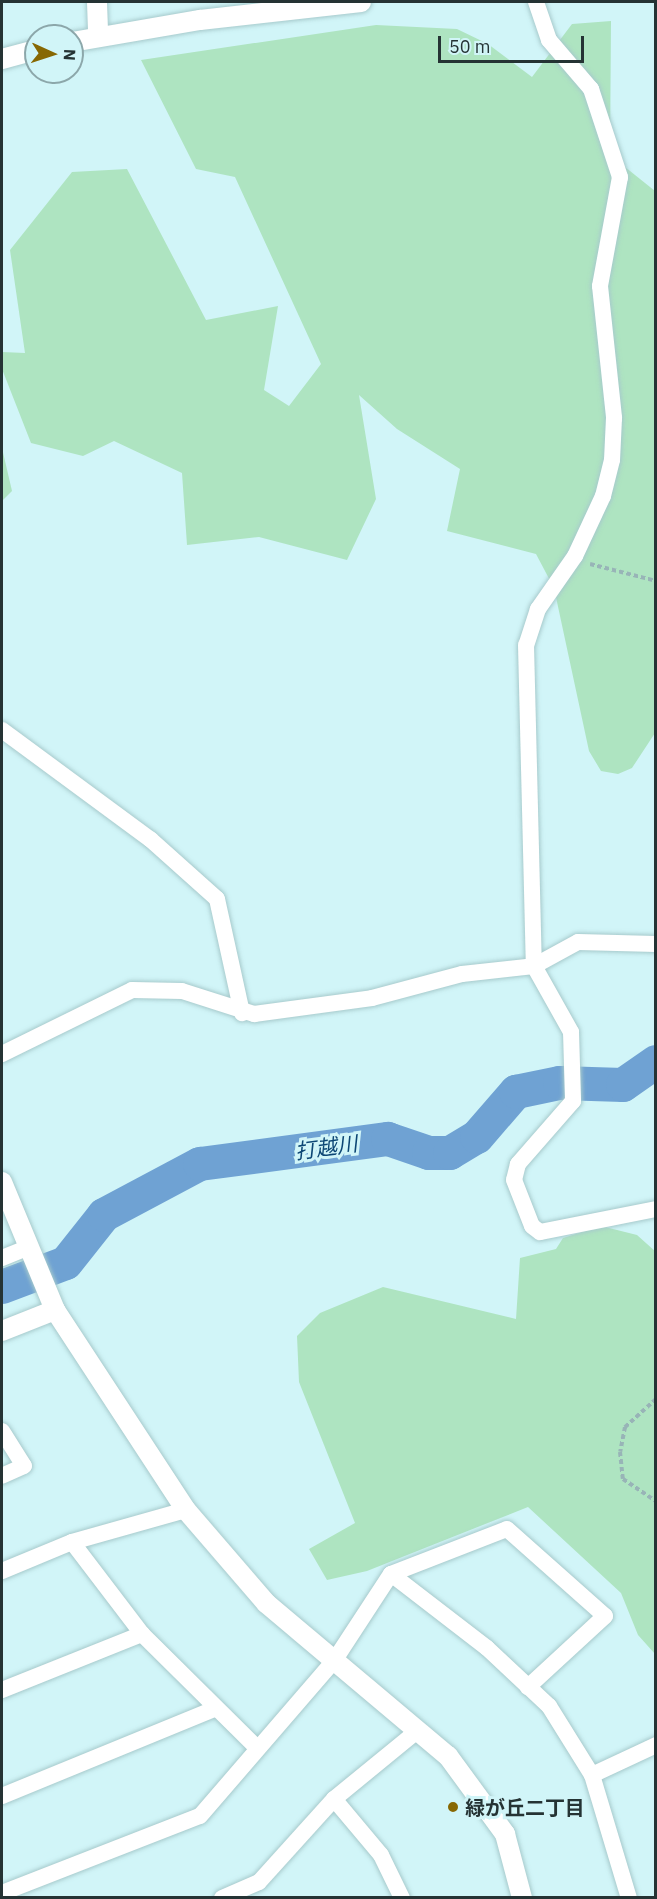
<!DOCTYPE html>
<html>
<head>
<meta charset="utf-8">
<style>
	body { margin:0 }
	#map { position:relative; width:657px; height:1899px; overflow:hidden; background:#d1f5f8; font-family:"IBM Plex Sans","Noto Sans JP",sans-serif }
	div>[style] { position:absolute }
	.green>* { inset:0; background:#aee4c1 }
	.river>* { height:34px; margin:-17px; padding:0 17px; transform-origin:17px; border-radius:17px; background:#6fa2d3 }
	.path>* { height:4px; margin-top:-2px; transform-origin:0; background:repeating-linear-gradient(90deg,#98b4b7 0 4.5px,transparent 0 7.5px) }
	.roads { filter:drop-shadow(0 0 2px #a7cacc) drop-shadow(0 0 2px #a7cacc) }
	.minor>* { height:16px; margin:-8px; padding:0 8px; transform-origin:8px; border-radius:8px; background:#fff }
	.tertiary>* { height:20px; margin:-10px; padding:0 10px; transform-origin:10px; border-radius:10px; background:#fff }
	.dots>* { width:16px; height:16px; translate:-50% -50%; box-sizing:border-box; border:3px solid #d1f5f8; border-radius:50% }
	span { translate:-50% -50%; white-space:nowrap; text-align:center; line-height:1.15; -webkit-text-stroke:6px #d1f5f8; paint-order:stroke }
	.poi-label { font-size:20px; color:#253334; font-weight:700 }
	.left { translate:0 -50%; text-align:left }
	.water-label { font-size:21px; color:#0c4674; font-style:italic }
	.frame { position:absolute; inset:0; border:3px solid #253334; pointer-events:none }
	.north { position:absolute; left:24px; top:24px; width:60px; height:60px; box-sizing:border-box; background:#d1f5f8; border:2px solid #8ca7aa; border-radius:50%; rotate:93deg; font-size:16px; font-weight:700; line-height:24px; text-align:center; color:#253334 }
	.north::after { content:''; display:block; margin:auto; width:21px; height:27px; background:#876803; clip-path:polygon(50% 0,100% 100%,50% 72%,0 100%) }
	.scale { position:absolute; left:438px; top:36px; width:146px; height:27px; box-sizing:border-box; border:3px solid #253334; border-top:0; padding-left:8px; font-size:18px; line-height:21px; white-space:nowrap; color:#253334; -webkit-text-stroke:4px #d1f5f8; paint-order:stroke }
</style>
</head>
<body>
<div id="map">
	<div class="green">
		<div style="clip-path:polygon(611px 21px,610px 155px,655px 191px,655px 733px,632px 768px,618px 774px,601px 771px,589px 751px,554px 588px,536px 554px,447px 531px,460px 469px,397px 429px,359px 395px,376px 499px,347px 560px,259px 537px,187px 545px,182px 473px,114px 441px,83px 456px,31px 443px,2px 369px,2px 352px,25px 353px,10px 250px,72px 172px,127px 169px,206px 320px,278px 306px,264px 390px,289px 406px,321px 364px,235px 177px,196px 169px,141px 60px,376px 25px,457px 29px,488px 44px,532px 77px,572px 24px)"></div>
		<div style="clip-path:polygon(2px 448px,12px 491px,2px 501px)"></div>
		<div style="clip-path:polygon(601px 1226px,637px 1235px,656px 1252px,655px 1654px,638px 1635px,621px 1593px,528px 1507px,367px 1571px,327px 1580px,309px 1549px,355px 1523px,299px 1382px,297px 1336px,320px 1313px,383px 1287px,516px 1319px,520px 1258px,556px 1249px,563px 1238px)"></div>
	</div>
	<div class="river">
		<div style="left:2px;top:1287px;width:68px;rotate:-20.6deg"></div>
		<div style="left:66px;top:1263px;width:61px;rotate:-51.6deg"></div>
		<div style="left:104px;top:1215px;width:109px;rotate:-28deg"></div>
		<div style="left:200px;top:1164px;width:190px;rotate:-7.6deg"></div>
		<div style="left:388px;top:1139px;width:43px;rotate:18.9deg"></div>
		<div style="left:429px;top:1153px;width:21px"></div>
		<div style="left:450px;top:1153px;width:31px;rotate:-31deg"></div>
		<div style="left:477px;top:1137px;width:60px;rotate:-49.1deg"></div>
		<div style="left:516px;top:1092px;width:45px;rotate:-11.6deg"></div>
		<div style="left:560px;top:1083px;width:63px;rotate:1.8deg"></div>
		<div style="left:623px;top:1085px;width:40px;rotate:-34.9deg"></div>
	</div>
	<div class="path">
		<div style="left:590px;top:564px;width:68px;rotate:14.4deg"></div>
		<div style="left:656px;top:1399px;width:42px;rotate:137.9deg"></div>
		<div style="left:625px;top:1427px;width:25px;rotate:101deg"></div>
		<div style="left:620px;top:1452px;width:27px;rotate:84deg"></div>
		<div style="left:623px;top:1479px;width:40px;rotate:34deg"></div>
	</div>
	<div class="roads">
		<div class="minor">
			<div style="left:536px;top:2px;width:40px;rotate:71.1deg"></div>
			<div style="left:549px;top:40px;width:65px;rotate:49.4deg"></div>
			<div style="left:591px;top:89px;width:93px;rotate:71.8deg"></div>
			<div style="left:620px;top:177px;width:111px;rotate:100.4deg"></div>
			<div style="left:600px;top:286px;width:133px;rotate:83.9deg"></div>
			<div style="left:614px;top:418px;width:42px;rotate:92.7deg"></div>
			<div style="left:612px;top:460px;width:37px;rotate:104deg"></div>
			<div style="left:603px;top:496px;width:66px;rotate:115deg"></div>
			<div style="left:575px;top:556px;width:65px;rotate:124.9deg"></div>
			<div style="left:538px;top:609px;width:38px;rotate:108deg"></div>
			<div style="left:526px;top:645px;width:321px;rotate:88.6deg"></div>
			<div style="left:534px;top:966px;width:76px;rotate:60.7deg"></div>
			<div style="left:571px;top:1032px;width:69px;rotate:88.3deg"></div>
			<div style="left:573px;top:1101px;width:84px;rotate:131.1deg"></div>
			<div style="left:518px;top:1164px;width:16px;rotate:104deg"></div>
			<div style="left:514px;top:1180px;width:49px;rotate:68.6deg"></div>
			<div style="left:532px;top:1226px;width:10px;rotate:37deg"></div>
			<div style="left:540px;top:1232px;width:118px;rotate:-11.2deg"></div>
			<div style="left:2px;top:730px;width:184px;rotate:36.4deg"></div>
			<div style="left:150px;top:839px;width:90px;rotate:41.8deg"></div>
			<div style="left:217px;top:899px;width:117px;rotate:77.6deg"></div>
			<div style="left:2px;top:1054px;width:145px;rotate:-26.2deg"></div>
			<div style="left:132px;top:990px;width:50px;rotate:1.1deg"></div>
			<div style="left:182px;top:991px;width:76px;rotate:17.7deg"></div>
			<div style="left:254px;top:1014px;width:119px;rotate:-7.7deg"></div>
			<div style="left:372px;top:998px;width:93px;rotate:-14.9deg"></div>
			<div style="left:462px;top:974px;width:72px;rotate:-6.3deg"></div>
			<div style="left:534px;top:966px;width:50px;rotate:-28.6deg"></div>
			<div style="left:578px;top:942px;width:78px;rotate:1.5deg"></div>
			<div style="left:2px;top:1258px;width:29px;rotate:-22deg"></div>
			<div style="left:2px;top:1431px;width:41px;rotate:57.8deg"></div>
			<div style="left:24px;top:1466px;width:24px;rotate:156deg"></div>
			<div style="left:72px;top:1542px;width:116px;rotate:52.7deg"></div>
			<div style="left:142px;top:1634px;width:162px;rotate:44.7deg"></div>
			<div style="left:2px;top:1571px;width:76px;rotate:-22.5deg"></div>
			<div style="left:72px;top:1542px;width:118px;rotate:-15.7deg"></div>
			<div style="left:391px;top:1574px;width:121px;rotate:37.6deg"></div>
			<div style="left:487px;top:1648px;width:85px;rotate:43.1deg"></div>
			<div style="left:549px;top:1706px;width:81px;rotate:58.1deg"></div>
			<div style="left:592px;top:1775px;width:128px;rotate:73.3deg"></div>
			<div style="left:2px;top:1690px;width:151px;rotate:-21.8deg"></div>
			<div style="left:592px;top:1775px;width:71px;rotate:-25.1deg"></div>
			<div style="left:2px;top:1796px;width:229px;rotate:-22.3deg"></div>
			<div style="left:334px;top:1799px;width:73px;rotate:50deg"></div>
			<div style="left:381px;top:1855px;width:48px;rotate:64deg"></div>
			<div style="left:2px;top:1893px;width:212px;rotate:-21.3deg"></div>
			<div style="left:200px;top:1816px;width:205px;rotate:-49.2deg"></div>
			<div style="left:334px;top:1661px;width:104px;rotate:-56.8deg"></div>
			<div style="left:391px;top:1574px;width:124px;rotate:-21.2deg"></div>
			<div style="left:507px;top:1529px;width:131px;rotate:41.6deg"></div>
			<div style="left:605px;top:1616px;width:105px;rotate:137.3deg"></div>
			<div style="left:222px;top:1898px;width:40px;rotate:-23.4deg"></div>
			<div style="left:259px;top:1882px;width:112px;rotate:-47.9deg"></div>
			<div style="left:334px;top:1799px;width:106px;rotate:-39.3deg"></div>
		</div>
		<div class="tertiary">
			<div style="left:97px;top:2px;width:35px;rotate:88deg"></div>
			<div style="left:72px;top:42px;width:130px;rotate:-9.8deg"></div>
			<div style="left:200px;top:20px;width:162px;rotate:-6.4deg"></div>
			<div style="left:2px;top:59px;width:35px;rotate:-15deg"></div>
			<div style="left:2px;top:1182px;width:139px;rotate:67.5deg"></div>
			<div style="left:55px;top:1310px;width:239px;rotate:56.8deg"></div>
			<div style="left:186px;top:1510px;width:123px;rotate:49.3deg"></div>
			<div style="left:266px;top:1603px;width:238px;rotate:40.1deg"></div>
			<div style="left:448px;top:1756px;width:97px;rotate:53.8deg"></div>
			<div style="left:505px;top:1834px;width:66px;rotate:75.1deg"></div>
			<div style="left:2px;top:1331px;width:57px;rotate:-21.6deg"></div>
		</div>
	</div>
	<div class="dots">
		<div style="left:453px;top:1807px;background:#876803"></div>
	</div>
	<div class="poi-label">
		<span class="left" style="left:465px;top:1807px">緑が丘二丁目</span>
	</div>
	<div class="water-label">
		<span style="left:326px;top:1147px;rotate:-8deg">打越川</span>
	</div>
	<div class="frame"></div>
	<div class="north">N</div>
	<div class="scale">50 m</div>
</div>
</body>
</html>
